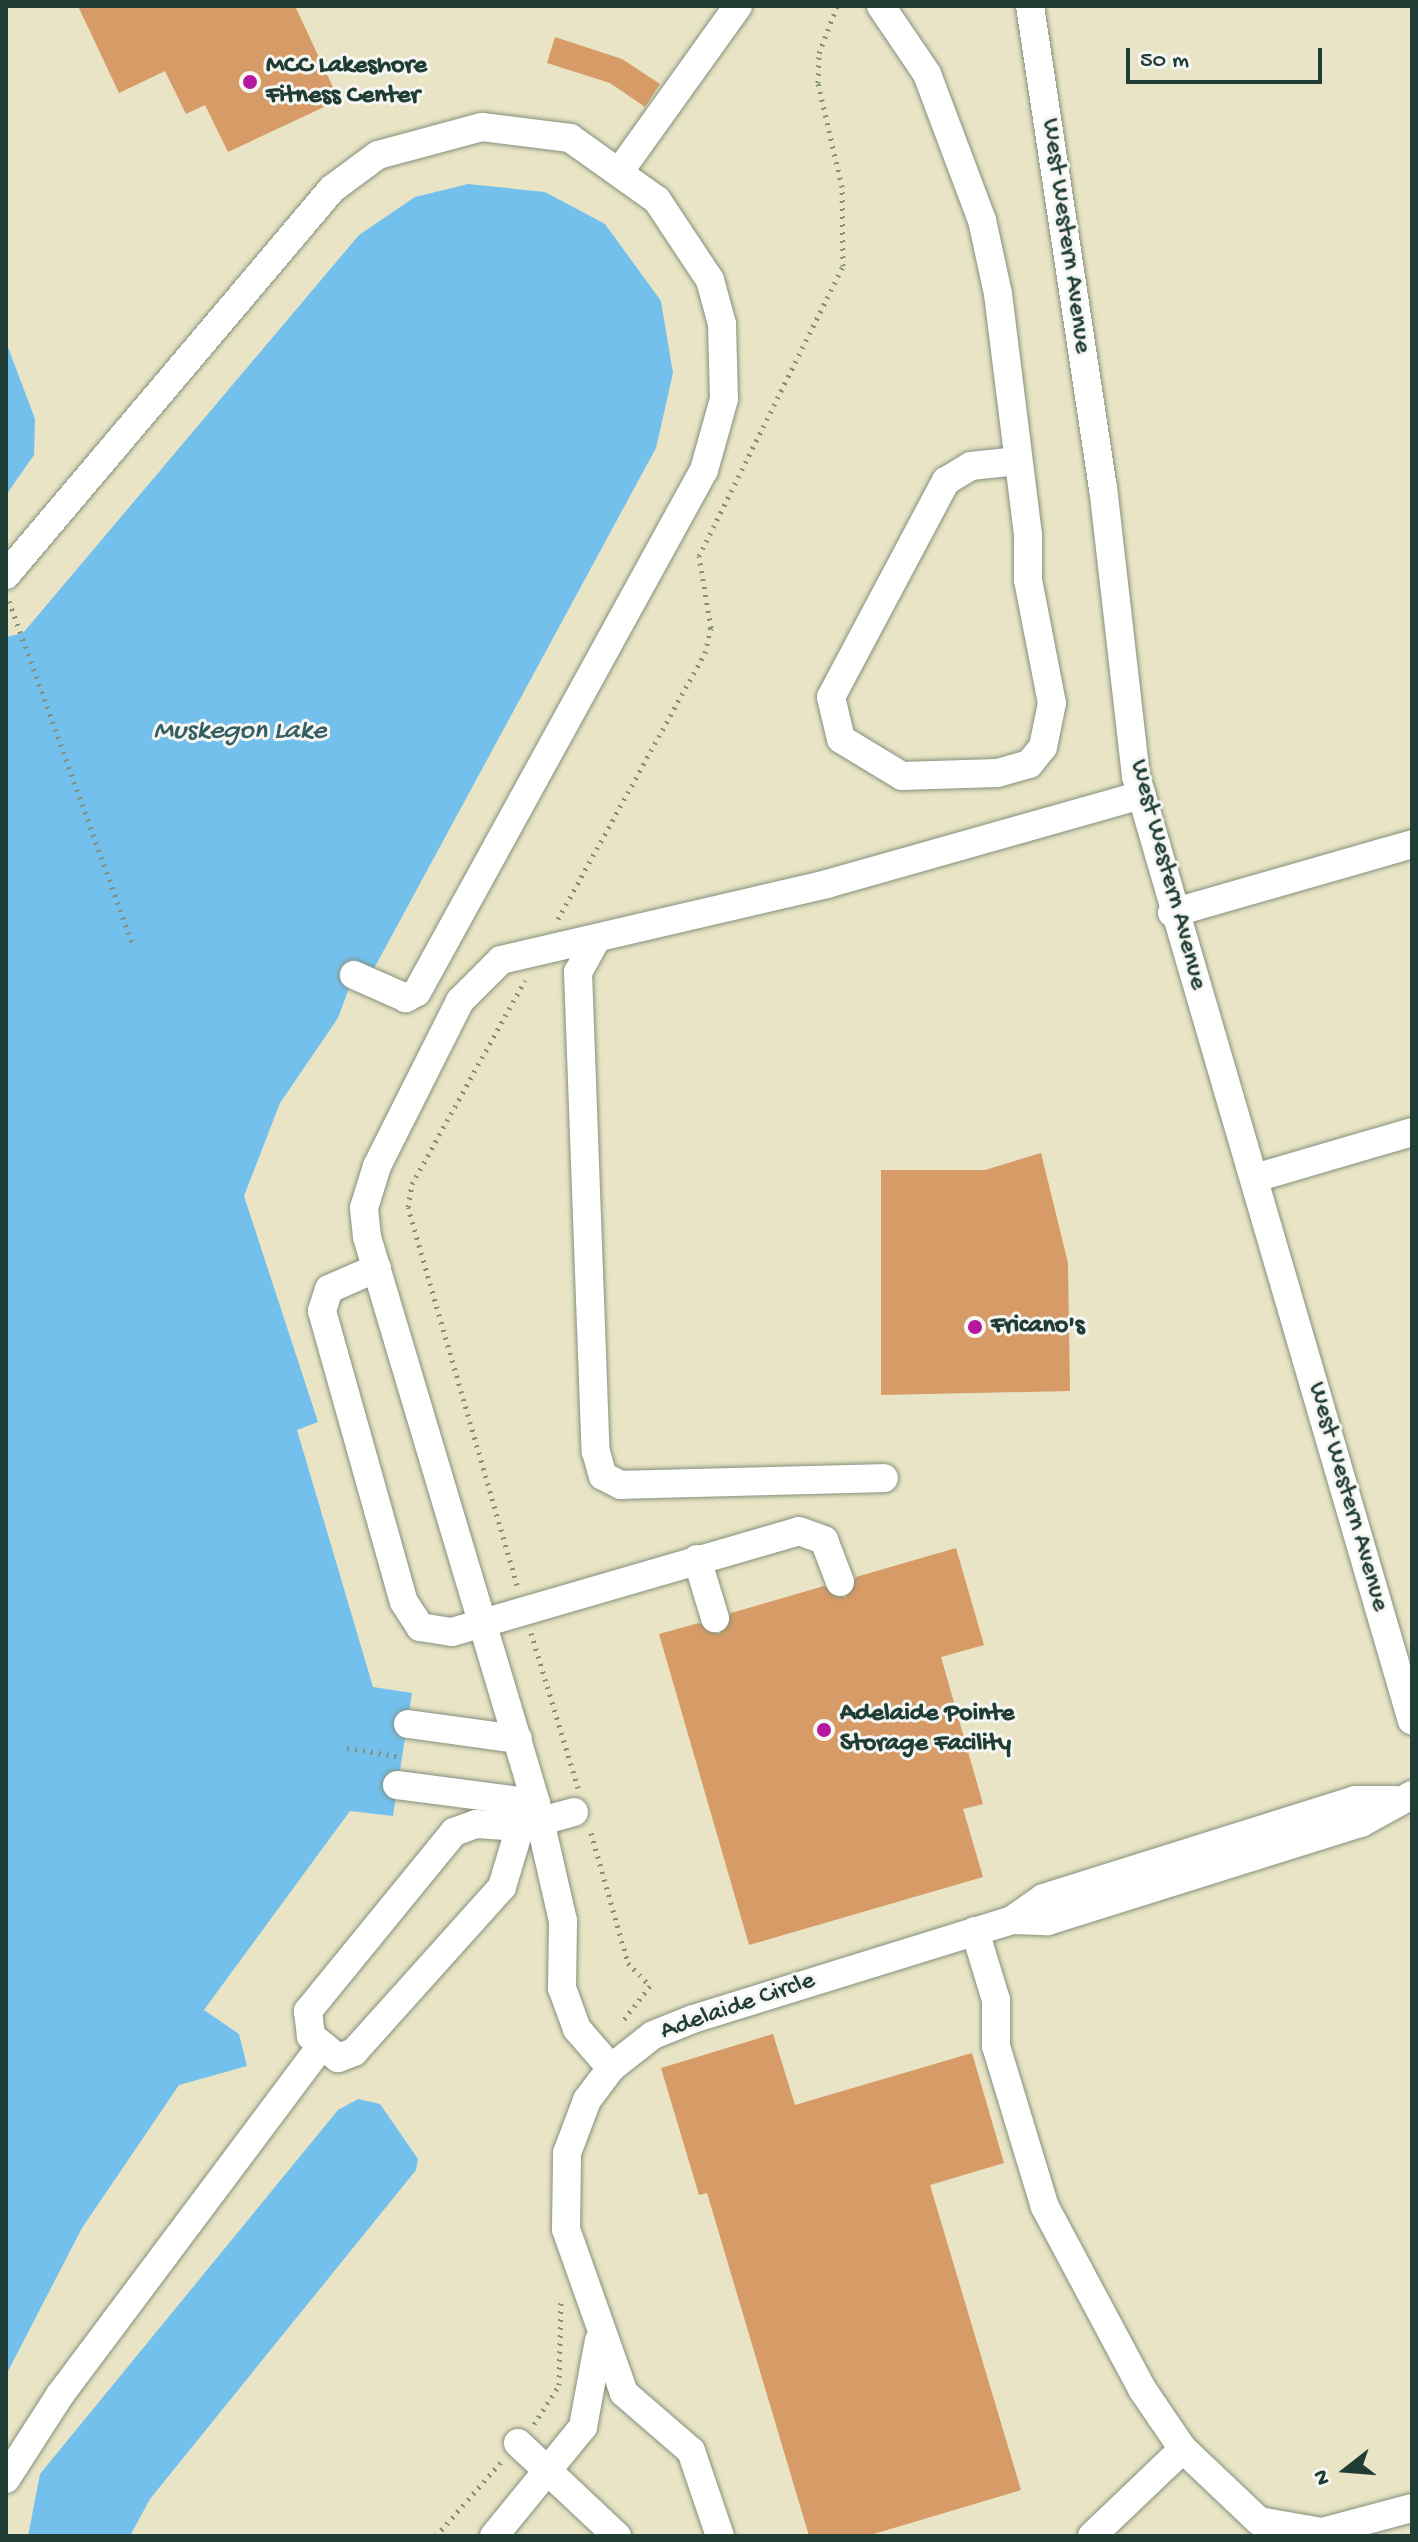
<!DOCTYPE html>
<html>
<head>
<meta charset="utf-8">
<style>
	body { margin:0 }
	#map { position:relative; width:1418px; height:2542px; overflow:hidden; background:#e8e4c5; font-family:"Gochi Hand",sans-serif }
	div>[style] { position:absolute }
	.water>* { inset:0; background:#73c0ed }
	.building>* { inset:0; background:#d69b67 }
	.path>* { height:5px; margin-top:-2.5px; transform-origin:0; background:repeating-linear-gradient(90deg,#84907c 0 2px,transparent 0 8px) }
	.roads { filter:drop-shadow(0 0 2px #84907c) drop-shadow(0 0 2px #84907c) }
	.minor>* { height:28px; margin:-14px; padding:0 14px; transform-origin:14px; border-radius:14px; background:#fff }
	.dots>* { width:22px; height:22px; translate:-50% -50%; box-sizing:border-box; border:4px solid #f6f6f2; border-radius:50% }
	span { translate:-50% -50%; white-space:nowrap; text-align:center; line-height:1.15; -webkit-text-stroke:6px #f6f6f2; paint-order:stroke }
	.poi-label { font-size:26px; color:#1f3d34; font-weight:700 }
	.left { translate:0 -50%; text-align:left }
	.street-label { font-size:26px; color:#1f3d34 }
	.water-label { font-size:28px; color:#345e62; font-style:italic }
	.frame { position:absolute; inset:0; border:8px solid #1f3d34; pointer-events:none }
	.north { position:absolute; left:1306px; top:2430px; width:80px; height:80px; -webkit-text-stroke:6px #f6f6f2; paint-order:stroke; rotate:253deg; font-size:22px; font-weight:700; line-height:32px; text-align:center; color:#1f3d34 }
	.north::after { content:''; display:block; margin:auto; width:28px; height:36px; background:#1f3d34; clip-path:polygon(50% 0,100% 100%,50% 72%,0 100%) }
	.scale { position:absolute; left:1126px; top:48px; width:196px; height:36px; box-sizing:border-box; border:4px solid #1f3d34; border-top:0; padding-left:10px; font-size:24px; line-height:28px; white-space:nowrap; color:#1f3d34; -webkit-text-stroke:6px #f6f6f2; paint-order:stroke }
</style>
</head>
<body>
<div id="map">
	<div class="water">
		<div style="clip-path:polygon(468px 184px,545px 192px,605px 224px,661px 301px,673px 373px,656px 448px,371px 974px,354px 975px,338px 1018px,280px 1103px,244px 1196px,318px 1422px,297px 1430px,373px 1687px,412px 1693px,393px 1816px,350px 1811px,204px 2010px,239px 2034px,247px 2066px,179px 2085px,82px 2228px,6px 2375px,6px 637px,23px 633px,359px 235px,415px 197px)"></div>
		<div style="clip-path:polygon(6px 342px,35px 419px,34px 455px,6px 495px)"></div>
		<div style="clip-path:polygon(358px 2099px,380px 2104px,418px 2159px,416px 2170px,150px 2499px,130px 2536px,28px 2536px,40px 2474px,338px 2110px)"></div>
	</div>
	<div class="building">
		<div style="clip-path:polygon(78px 6px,295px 6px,339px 100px,228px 152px,205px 105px,186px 114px,165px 71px,119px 93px)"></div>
		<div style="clip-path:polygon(555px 37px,622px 59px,660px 84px,645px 107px,610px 83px,547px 63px)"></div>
		<div style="clip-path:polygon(1041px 1153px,1068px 1263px,1070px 1391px,881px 1395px,881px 1170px,985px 1170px)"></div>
		<div style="clip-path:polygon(956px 1548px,984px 1645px,941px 1657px,983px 1804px,963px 1809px,983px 1877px,749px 1945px,659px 1634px,699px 1623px,719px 1634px,731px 1613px,824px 1586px,845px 1598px,856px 1577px)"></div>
		<div style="clip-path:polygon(773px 2034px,795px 2105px,972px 2053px,1004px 2163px,930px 2185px,1021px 2490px,867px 2536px,809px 2536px,707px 2193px,699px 2195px,661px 2068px)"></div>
	</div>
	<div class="path">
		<div style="left:9px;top:601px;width:363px;rotate:70.2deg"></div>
		<div style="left:558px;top:919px;width:304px;rotate:-61.1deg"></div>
		<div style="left:705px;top:653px;width:26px;rotate:-77deg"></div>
		<div style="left:711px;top:628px;width:73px;rotate:-99.5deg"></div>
		<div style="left:699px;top:556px;width:324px;rotate:-63.6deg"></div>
		<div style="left:843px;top:266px;width:79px;rotate:-90.7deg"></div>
		<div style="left:842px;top:187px;width:107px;rotate:-103deg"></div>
		<div style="left:818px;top:83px;width:30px;rotate:-88deg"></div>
		<div style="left:819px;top:53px;width:50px;rotate:-69deg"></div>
		<div style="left:517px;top:1585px;width:393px;rotate:-106.1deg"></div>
		<div style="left:408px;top:1207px;width:23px;rotate:-80deg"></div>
		<div style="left:412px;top:1184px;width:233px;rotate:-61deg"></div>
		<div style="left:531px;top:1633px;width:162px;rotate:73.1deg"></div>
		<div style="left:347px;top:1748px;width:55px;rotate:9.5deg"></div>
		<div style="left:591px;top:1833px;width:135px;rotate:74.1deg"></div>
		<div style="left:628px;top:1963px;width:32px;rotate:46deg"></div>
		<div style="left:650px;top:1986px;width:46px;rotate:127.9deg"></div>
		<div style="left:534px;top:2424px;width:46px;rotate:-57.3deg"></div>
		<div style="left:559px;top:2385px;width:86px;rotate:-88.7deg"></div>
		<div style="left:436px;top:2536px;width:98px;rotate:-48.7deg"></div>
	</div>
	<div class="roads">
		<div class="minor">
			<div style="left:881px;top:6px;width:82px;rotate:55.9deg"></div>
			<div style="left:927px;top:74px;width:156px;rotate:69.4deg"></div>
			<div style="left:982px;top:220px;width:76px;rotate:77.8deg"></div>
			<div style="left:998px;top:294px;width:243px;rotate:82.9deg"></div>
			<div style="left:1028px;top:535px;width:45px;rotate:90deg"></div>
			<div style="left:1028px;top:580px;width:125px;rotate:79deg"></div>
			<div style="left:1052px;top:703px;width:45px;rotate:101.6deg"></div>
			<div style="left:1043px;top:747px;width:22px;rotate:129deg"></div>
			<div style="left:1029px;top:764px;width:33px;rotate:164deg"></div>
			<div style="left:997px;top:773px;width:95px;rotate:178.2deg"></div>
			<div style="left:902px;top:776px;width:71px;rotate:-148.8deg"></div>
			<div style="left:841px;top:739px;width:43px;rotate:-103.4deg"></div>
			<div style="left:831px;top:697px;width:245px;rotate:-62deg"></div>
			<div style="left:946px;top:481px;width:29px;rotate:-31deg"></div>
			<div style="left:971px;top:466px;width:47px;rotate:-6.1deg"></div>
			<div style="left:1030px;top:6px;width:487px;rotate:81.4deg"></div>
			<div style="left:1103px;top:487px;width:291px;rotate:83.5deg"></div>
			<div style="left:1136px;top:776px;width:984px;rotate:73.72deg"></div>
			<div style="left:622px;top:168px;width:199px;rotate:-54.4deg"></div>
			<div style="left:6px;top:575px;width:505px;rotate:-49.82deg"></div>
			<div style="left:332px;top:189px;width:57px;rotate:-36.5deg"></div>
			<div style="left:378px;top:155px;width:108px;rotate:-15.1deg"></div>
			<div style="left:482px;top:127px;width:89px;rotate:7.1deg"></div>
			<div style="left:570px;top:138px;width:107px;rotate:35.5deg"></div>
			<div style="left:657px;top:200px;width:96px;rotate:56.5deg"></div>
			<div style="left:710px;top:280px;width:46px;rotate:74.7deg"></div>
			<div style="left:722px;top:324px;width:75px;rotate:88.5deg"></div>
			<div style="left:724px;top:399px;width:74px;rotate:105.7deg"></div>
			<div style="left:704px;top:470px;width:596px;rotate:118.8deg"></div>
			<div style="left:417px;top:992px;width:13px;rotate:151deg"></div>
			<div style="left:406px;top:998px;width:57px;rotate:-156.1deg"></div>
			<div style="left:1172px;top:913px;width:250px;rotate:-16deg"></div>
			<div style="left:597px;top:938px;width:39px;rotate:119deg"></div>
			<div style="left:578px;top:972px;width:480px;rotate:87.9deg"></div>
			<div style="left:596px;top:1452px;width:25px;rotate:74deg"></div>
			<div style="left:603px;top:1476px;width:20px;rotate:27deg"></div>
			<div style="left:621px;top:1485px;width:263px;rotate:-1.5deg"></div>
			<div style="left:1255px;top:1178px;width:164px;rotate:-16.3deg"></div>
			<div style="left:377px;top:1268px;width:52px;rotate:156.4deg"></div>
			<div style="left:329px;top:1289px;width:23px;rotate:108deg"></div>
			<div style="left:322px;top:1311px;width:302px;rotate:74.3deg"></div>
			<div style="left:404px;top:1602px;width:30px;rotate:57deg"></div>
			<div style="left:420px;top:1627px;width:32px;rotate:9deg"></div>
			<div style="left:452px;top:1632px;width:361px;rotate:-16.2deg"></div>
			<div style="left:799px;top:1531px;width:27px;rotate:20deg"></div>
			<div style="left:824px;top:1540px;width:45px;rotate:69.1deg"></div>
			<div style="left:697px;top:1559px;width:62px;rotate:73deg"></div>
			<div style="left:408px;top:1724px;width:111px;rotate:7.8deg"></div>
			<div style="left:397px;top:1785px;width:140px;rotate:7.4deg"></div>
			<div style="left:520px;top:1827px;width:63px;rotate:106.7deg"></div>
			<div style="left:502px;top:1887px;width:222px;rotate:131.9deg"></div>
			<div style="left:354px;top:2052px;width:17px;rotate:159deg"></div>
			<div style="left:338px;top:2058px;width:35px;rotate:-141deg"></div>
			<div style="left:311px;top:2036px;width:25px;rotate:-97deg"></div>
			<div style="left:308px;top:2011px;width:231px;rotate:-50.8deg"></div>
			<div style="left:454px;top:1832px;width:23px;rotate:-20deg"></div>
			<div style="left:476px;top:1824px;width:44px;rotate:3.9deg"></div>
			<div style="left:520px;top:1827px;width:56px;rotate:-15.5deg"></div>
			<div style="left:1012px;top:1920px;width:38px;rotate:-35deg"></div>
			<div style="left:1043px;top:1898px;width:327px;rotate:-17.4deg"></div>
			<div style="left:1355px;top:1800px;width:40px"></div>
			<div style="left:975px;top:1931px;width:72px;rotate:73.1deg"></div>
			<div style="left:996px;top:2000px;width:46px;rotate:90deg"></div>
			<div style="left:996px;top:2046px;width:168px;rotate:73.1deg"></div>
			<div style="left:1045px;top:2207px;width:206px;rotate:61.9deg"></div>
			<div style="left:1142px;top:2389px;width:73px;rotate:55.7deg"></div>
			<div style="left:1183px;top:2449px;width:105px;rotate:43.5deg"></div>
			<div style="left:1259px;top:2521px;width:64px;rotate:9.9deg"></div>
			<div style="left:1322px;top:2532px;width:93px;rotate:-14.9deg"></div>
			<div style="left:611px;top:2068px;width:52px;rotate:-131.1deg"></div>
			<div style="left:577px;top:2029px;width:44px;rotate:-110.1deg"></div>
			<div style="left:562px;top:1988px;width:67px;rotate:-89.1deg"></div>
			<div style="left:563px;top:1921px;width:121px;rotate:-102.9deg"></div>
			<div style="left:536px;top:1803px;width:591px;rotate:-106.62deg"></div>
			<div style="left:367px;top:1237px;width:29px;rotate:-96deg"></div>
			<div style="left:364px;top:1208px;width:44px;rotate:-72.8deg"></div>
			<div style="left:377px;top:1166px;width:185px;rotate:-63.3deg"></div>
			<div style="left:460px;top:1001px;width:58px;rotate:-45deg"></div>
			<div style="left:501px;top:960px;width:335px;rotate:-13.1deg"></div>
			<div style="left:827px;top:884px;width:327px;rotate:-15.8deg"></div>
			<div style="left:518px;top:2443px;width:136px;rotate:43.2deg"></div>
			<div style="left:6px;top:2479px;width:100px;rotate:-57.3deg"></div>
			<div style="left:60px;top:2395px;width:437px;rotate:-53.2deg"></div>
			<div style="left:494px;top:2536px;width:141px;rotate:-50.8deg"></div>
			<div style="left:583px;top:2427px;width:88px;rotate:-79.6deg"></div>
			<div style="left:720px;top:2536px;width:90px;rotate:-108.8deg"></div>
			<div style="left:691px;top:2451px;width:89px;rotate:-139.1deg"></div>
			<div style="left:624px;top:2393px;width:174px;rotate:-109.5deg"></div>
			<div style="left:566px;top:2229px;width:76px;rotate:-89.2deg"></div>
			<div style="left:567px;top:2153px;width:57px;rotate:-69.3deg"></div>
			<div style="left:587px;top:2100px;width:40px;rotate:-53deg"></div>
			<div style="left:611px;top:2068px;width:53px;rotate:-38.2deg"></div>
			<div style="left:653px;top:2035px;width:43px;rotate:-21.8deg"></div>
			<div style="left:693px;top:2019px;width:334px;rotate:-17.2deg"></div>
			<div style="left:1012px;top:1920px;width:36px;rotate:2deg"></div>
			<div style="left:1048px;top:1921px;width:328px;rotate:-17.4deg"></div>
			<div style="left:1361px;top:1823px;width:58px;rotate:-28.8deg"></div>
			<div style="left:1092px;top:2536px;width:126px;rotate:-43.7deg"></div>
		</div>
	</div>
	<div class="dots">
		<div style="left:250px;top:82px;background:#b5179e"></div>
		<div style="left:975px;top:1327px;background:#b5179e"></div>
		<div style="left:824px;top:1730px;background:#b5179e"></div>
	</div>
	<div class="poi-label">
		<span class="left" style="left:266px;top:82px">MCC Lakeshore<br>Fitness Center</span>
		<span class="left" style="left:991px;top:1327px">Fricano's</span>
		<span class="left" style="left:840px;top:1730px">Adelaide Pointe<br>Storage Facility</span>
	</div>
	<div class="street-label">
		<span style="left:1065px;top:236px;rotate:82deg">West Western Avenue</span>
		<span style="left:1167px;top:875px;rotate:75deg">West Western Avenue</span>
		<span style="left:1347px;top:1497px;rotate:74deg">West Western Avenue</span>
		<span style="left:738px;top:2007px;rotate:-19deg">Adelaide Circle</span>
	</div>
	<div class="water-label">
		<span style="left:240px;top:732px">Muskegon Lake</span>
	</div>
	<div class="frame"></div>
	<div class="north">N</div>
	<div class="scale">50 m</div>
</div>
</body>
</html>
